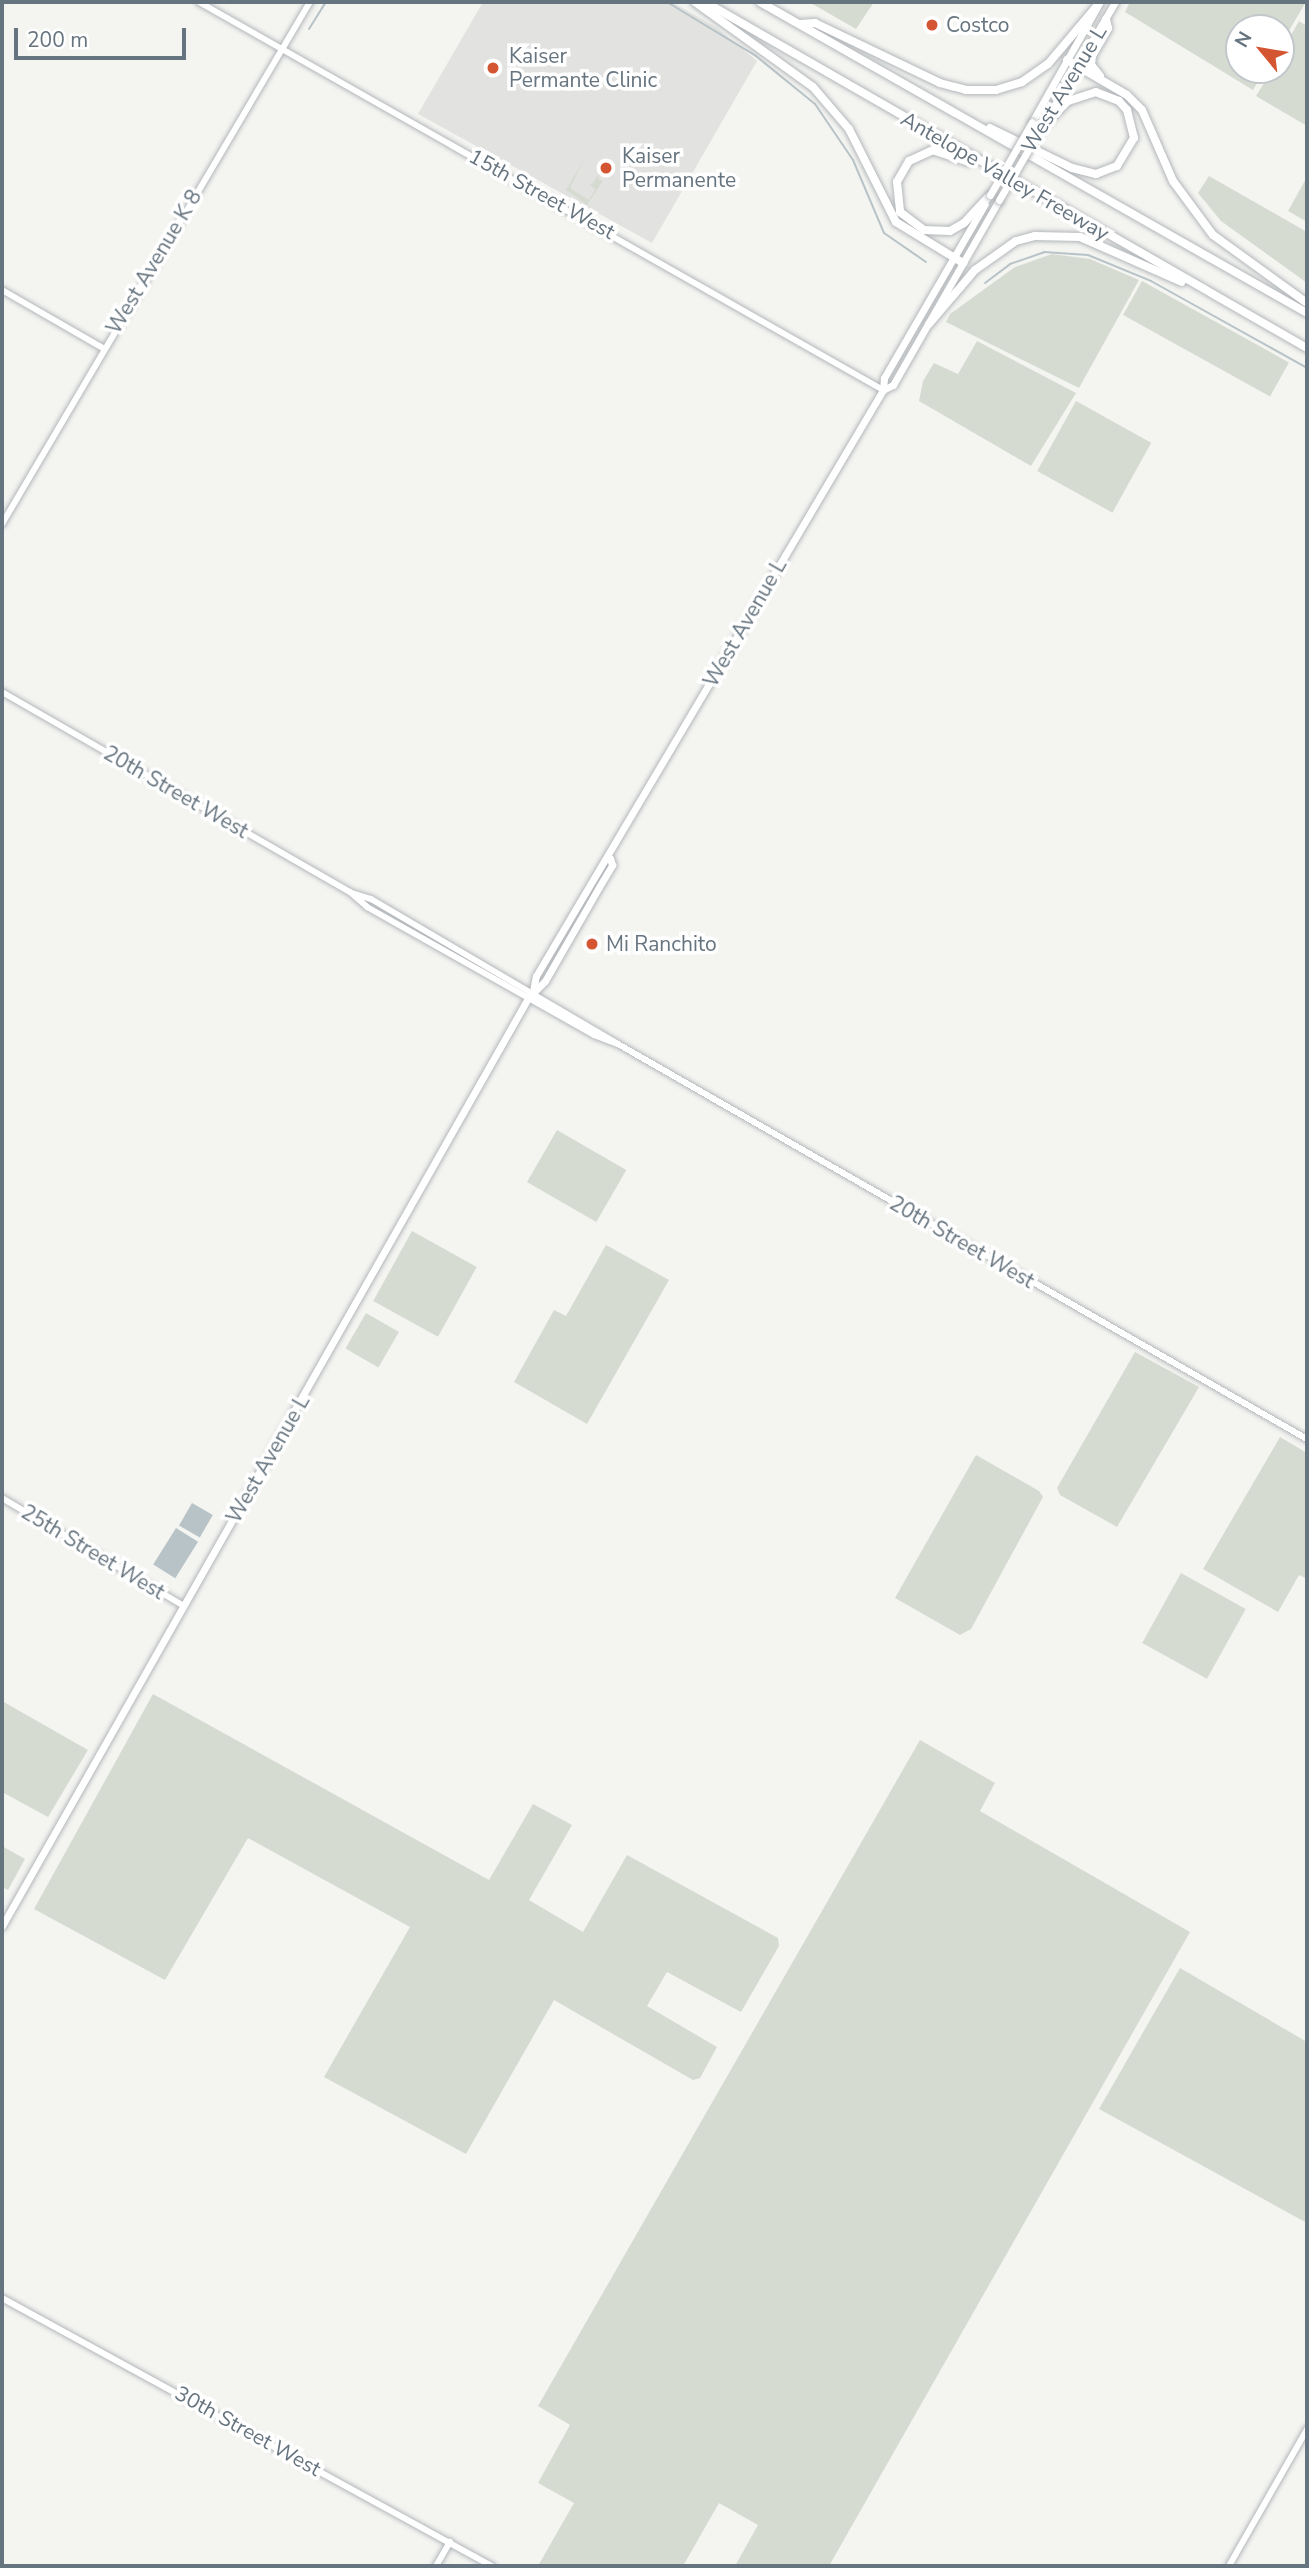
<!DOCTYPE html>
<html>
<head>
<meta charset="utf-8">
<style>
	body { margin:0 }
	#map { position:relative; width:1309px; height:2568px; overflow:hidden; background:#f4f4f1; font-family:"Nunito Sans",sans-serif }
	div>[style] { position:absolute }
	.built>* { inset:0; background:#e2e3e1 }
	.green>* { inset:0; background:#d6dbd2; transform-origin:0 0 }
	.water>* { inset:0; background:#b8c3c7; transform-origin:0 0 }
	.stream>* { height:2px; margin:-1px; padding:0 1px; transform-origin:1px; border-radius:1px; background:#b8c3c7 }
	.roads { filter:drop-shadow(0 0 2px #b3b7bb) drop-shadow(0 0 2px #b3b7bb) }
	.secondary>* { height:6px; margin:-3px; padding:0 3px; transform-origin:3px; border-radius:3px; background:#fff }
	.primary>* { height:7px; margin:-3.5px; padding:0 3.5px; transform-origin:3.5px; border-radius:3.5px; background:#fff }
	.highway>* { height:8px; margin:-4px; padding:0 4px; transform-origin:4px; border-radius:4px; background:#fff }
	.bridges { filter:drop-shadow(0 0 2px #b4b7ba) drop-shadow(0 0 2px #b4b7ba) }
	.primary-bridge>* { height:7px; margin:-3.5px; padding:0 3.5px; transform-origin:3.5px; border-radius:3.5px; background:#fff }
	.dots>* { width:19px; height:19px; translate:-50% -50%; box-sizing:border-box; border:4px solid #fff; border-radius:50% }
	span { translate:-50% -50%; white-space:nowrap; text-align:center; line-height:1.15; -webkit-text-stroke:7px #fff; paint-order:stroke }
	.poi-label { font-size:21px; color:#66747f }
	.left { translate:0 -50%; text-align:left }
	.street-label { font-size:21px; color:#66747f }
	.frame { position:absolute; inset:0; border:4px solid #66747f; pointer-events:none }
	.north { position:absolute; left:1225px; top:14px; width:70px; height:70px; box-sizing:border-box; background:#fff; border:2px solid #c2c7cc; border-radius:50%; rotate:300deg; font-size:19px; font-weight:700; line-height:28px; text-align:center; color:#66747f }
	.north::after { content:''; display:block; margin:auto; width:24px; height:32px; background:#d45532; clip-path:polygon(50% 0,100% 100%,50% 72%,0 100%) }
	.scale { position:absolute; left:14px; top:28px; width:172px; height:32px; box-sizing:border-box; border:4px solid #66747f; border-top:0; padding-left:9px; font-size:21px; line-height:24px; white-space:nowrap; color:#66747f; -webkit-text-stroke:5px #fff; paint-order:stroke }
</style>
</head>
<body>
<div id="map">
	<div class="built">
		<div style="clip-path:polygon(483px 2px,672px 2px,716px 27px,757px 61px,652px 243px,418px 114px)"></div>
	</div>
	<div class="green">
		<div style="clip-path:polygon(809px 2px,874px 2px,856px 29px)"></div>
		<div style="clip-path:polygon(1130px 2px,1306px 2px,1281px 44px,1281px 28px,1239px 28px,1239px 70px,1265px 70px,1253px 90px,1125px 12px)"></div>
		<div style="clip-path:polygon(1299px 21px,1307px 26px,1307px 126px,1256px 96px,1272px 70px,1281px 70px,1281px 53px)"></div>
		<div style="clip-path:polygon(586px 156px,570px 188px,589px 200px,595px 189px,588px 183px,592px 184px,604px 167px,598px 178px,603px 181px,587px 205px,566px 190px)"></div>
		<div style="clip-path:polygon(1209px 176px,1307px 232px,1307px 283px,1221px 221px,1198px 193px)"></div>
		<div style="clip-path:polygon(1307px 177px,1307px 222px,1288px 211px)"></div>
		<div style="clip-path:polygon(1052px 254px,1090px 259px,1139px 280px,1079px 388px,946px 322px,950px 314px,1015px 267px)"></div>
		<div style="left:1142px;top:281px;width:168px;height:39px;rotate:29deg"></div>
		<div style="clip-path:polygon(977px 341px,1076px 393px,1031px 466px,919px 401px,923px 381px,934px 363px,958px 374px)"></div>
		<div style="left:1076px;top:401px;width:86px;height:80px;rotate:29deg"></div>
		<div style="left:557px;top:1130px;width:80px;height:60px;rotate:30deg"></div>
		<div style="left:412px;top:1231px;width:74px;height:80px;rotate:29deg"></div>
		<div style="clip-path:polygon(606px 1245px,669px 1280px,587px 1424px,514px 1382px,554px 1310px,566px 1316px)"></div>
		<div style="left:366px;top:1313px;width:38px;height:41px;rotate:30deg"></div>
		<div style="clip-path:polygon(1135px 1352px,1199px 1387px,1117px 1527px,1060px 1495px,1057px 1488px)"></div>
		<div style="clip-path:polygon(1280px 1437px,1307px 1453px,1307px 1579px,1299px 1575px,1278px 1612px,1203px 1569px)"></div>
		<div style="clip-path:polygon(976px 1455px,1039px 1491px,1043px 1497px,971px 1629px,960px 1635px,895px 1598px)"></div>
		<div style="left:1181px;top:1573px;width:74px;height:80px;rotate:29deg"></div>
		<div style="clip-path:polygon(153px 1694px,489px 1880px,533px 1804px,572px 1825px,529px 1900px,583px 1932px,627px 1855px,778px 1938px,779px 1946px,741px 2012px,667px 1972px,647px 2006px,717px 2047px,700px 2078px,693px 2080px,554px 2000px,466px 2154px,324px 2077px,410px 1927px,248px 1838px,165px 1980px,34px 1909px)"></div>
		<div style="clip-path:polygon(2px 1701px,88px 1750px,48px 1817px,2px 1792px)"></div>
		<div style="clip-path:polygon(920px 1740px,995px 1783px,980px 1811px,1190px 1932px,829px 2566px,735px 2566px,758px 2525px,719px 2503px,683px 2566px,538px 2566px,574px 2503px,538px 2483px,570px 2425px,538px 2406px)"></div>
		<div style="clip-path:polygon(2px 1846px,25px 1859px,8px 1890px,2px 1887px)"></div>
		<div style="clip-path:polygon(1180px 1968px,1307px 2042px,1307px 2223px,1099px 2109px)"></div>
	</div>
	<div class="water">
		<div style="left:192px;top:1503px;width:24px;height:26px;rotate:30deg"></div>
		<div style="left:176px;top:1528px;width:26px;height:43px;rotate:32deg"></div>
	</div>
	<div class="stream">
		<div style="left:667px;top:2px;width:104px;rotate:31.2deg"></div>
		<div style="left:756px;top:56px;width:76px;rotate:39.1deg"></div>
		<div style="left:815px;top:104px;width:68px;rotate:55.8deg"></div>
		<div style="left:853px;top:160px;width:79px;rotate:67deg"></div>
		<div style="left:884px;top:233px;width:51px;rotate:34.6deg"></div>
		<div style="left:309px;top:29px;width:32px;rotate:-58deg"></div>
		<div style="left:985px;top:283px;width:31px;rotate:-37deg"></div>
		<div style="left:1010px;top:264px;width:36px;rotate:-19deg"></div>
		<div style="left:1044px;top:252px;width:44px;rotate:3.9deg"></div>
		<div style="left:1088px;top:255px;width:68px;rotate:22.4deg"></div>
		<div style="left:1151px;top:281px;width:179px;rotate:29.1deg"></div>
	</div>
	<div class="roads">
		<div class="secondary">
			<div style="left:199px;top:2px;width:786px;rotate:29.56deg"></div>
			<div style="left:2px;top:290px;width:116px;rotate:29.9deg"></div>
			<div style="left:2px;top:524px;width:606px;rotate:-59.46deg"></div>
			<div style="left:2px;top:692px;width:401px;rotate:29.9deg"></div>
			<div style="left:350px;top:892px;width:23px;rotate:41deg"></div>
			<div style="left:367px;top:907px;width:261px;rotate:29.4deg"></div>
			<div style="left:594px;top:1035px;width:26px;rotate:21deg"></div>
			<div style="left:618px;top:1044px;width:794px;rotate:29.83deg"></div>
			<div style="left:352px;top:893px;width:20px;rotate:18deg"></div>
			<div style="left:371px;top:899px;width:286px;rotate:30.4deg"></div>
			<div style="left:2px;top:1498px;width:212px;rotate:30.7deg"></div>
			<div style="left:2px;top:2298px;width:559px;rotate:28.68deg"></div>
			<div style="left:436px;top:2566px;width:28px;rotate:-60deg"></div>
			<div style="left:1229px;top:2566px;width:158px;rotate:-60.3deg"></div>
		</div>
		<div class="primary">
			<div style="left:1045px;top:121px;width:138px;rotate:-59.5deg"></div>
			<div style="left:1032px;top:122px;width:138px;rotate:-60.5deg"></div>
			<div style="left:883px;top:390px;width:11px;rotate:-27deg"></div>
			<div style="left:893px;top:385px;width:213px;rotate:-60.2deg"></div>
			<div style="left:533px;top:991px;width:15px;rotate:-79deg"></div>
			<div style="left:536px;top:976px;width:681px;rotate:-59.37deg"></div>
			<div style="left:883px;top:390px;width:12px;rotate:-85deg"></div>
			<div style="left:884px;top:378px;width:201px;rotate:-59.9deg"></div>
			<div style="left:2px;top:1926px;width:1067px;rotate:-60.45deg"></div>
			<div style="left:528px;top:998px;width:24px;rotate:-45deg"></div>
			<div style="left:545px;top:981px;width:108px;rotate:-60.1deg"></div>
			<div style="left:599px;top:887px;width:26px;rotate:-59deg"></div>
			<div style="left:612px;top:865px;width:7px;rotate:-106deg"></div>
		</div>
		<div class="highway">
			<div style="left:695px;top:2px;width:145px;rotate:35.8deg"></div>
			<div style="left:813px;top:87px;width:55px;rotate:49.4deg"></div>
			<div style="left:849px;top:129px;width:104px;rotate:63.2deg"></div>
			<div style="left:896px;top:222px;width:79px;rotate:31.5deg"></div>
			<div style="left:705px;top:2px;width:694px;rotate:29.89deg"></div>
			<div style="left:760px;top:2px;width:629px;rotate:29.62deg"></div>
			<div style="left:800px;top:24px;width:15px;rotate:-4deg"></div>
			<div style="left:815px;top:23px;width:139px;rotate:25.6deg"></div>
			<div style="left:940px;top:83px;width:27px;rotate:15deg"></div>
			<div style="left:966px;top:90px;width:30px"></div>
			<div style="left:996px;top:90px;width:27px;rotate:-17deg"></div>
			<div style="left:1022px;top:82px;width:32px;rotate:-35deg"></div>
			<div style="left:1048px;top:64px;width:76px;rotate:-49.8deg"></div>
			<div style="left:1067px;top:60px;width:69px;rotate:30.3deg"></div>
			<div style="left:1127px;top:95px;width:21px;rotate:45deg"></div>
			<div style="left:1142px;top:110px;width:77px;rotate:66.4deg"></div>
			<div style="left:1173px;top:181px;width:67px;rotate:53.5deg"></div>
			<div style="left:1213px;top:235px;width:116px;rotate:35.9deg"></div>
			<div style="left:1100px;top:76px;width:14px;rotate:-129deg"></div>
			<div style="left:1091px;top:65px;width:9px;rotate:-84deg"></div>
			<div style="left:1092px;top:56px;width:32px;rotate:-60deg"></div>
			<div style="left:1108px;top:28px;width:9px;rotate:-103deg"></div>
			<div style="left:990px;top:128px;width:91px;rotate:26deg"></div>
			<div style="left:1072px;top:168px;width:25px;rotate:14deg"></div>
			<div style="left:1096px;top:174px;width:22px;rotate:-21deg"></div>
			<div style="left:1117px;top:166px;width:33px;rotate:-59deg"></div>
			<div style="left:1134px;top:138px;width:29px;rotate:-104deg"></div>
			<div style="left:1127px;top:110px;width:12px;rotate:-132deg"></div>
			<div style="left:1119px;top:101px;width:25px;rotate:-159deg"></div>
			<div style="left:1096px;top:92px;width:29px;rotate:162deg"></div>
			<div style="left:1068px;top:101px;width:38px;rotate:135deg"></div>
			<div style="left:969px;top:162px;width:38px;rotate:-162deg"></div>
			<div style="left:933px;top:150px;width:26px;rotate:155deg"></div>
			<div style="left:909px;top:161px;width:24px;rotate:120deg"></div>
			<div style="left:897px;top:182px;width:30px;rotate:84deg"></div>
			<div style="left:900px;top:212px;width:30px;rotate:37deg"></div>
			<div style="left:924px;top:230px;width:26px;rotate:2deg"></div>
			<div style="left:950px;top:231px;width:16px;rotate:-30deg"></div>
			<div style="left:964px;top:223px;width:38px;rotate:-47deg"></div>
			<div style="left:929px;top:324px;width:71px;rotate:-49.6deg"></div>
			<div style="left:975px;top:270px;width:50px;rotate:-35.3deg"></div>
			<div style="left:1016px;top:241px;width:20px;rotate:-15deg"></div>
			<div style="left:1035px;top:236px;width:45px;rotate:1.3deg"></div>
			<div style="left:1080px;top:237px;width:111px;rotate:23.8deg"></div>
		</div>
	</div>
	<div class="bridges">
		<div class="primary-bridge">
			<div style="left:990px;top:195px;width:84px;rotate:-60.1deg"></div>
			<div style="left:999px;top:200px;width:83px;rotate:-59.7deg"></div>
		</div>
	</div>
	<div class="dots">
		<div style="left:932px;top:25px;background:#d45532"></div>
		<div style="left:493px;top:68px;background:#d45532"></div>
		<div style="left:606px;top:168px;background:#d45532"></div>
		<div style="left:592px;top:944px;background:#d45532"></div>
	</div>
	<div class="poi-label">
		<span class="left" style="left:946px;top:25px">Costco</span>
		<span class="left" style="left:509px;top:68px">Kaiser<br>Permante Clinic</span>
		<span class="left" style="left:622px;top:168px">Kaiser<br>Permanente</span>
		<span class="left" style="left:606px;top:944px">Mi Ranchito</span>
	</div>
	<div class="street-label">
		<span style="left:1064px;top:89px;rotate:-59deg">West Avenue L</span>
		<span style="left:1005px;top:176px;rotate:30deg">Antelope Valley Freeway</span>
		<span style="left:542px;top:194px;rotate:29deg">15th Street West</span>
		<span style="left:154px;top:262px;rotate:-59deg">West Avenue K 8</span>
		<span style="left:745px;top:623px;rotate:-60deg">West Avenue L</span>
		<span style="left:176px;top:792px;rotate:30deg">20th Street West</span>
		<span style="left:962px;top:1242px;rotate:30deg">20th Street West</span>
		<span style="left:268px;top:1459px;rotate:-60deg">West Avenue L</span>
		<span style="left:93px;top:1552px;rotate:31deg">25th Street West</span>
		<span style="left:248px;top:2431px;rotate:29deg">30th Street West</span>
	</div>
	<div class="frame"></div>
	<div class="north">N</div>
	<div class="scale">200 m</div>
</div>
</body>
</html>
